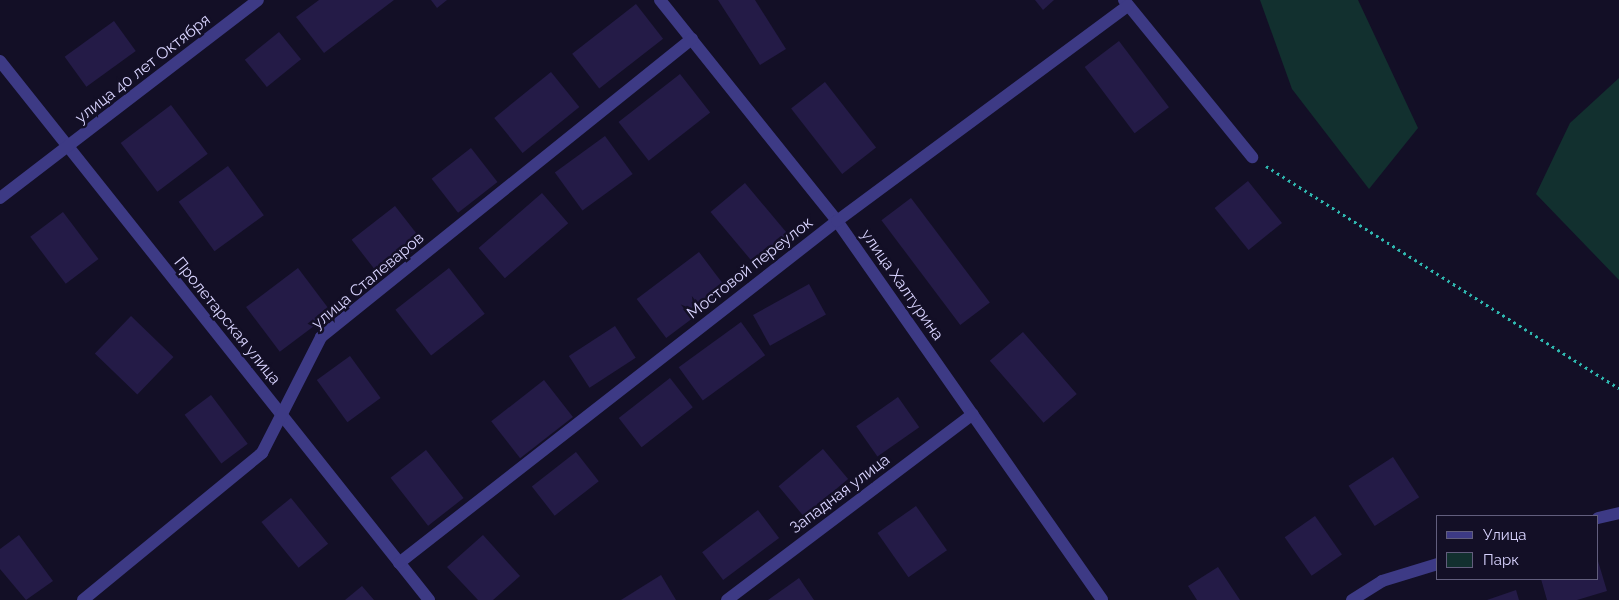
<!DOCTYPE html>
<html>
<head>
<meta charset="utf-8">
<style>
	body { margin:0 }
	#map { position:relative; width:1619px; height:600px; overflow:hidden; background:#130f26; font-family:Raleway,sans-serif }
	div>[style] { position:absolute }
	.green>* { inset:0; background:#12302f }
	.building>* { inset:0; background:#241b47; transform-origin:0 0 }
	.path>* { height:3px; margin-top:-1.5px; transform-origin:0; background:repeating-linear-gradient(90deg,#2fb8b0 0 2.5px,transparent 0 6.5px) }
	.minor>* { height:12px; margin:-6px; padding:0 6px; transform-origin:6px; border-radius:6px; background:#3d3a85 }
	span { translate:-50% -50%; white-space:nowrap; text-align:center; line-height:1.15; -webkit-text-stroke:5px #130f26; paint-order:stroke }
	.street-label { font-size:16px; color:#d9d4ff }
	.legend { position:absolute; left:1436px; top:515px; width:162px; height:65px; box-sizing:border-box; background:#130f26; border:1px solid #625e7d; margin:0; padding:6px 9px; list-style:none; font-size:15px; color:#d9d4ff }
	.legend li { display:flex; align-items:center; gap:10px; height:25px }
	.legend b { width:25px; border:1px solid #625e7d }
</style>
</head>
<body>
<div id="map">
	<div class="green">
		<div style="clip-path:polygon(1260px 0,1358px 0,1418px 128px,1369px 189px,1292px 89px)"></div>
		<div style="clip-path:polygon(1619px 78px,1619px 280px,1536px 194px,1570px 123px)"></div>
	</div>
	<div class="building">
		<div style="clip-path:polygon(319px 0,394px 0,324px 53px,296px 17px)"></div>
		<div style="clip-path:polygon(431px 0,447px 0,437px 8px)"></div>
		<div style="clip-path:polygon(718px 0,755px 0,786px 49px,760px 65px)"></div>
		<div style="clip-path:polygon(1035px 0,1054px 0,1043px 10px)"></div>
		<div style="left:636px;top:4px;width:44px;height:81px;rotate:52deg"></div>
		<div style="left:114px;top:21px;width:37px;height:61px;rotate:54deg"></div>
		<div style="left:279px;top:32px;width:35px;height:44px;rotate:51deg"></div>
		<div style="left:1119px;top:41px;width:83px;height:43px;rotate:53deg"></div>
		<div style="left:551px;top:72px;width:45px;height:73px;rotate:51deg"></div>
		<div style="left:680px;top:74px;width:49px;height:78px;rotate:52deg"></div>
		<div style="left:825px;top:82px;width:83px;height:43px;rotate:52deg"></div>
		<div style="left:171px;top:105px;width:61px;height:63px;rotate:53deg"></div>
		<div style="left:605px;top:136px;width:47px;height:62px;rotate:54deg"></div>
		<div style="left:471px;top:148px;width:43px;height:50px;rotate:52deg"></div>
		<div style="left:228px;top:166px;width:61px;height:61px;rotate:54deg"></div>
		<div style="left:1248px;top:181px;width:54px;height:43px;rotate:51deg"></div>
		<div style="left:745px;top:183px;width:75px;height:45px;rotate:50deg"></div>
		<div style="left:542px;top:193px;width:40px;height:84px;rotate:49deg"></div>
		<div style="left:911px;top:198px;width:131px;height:37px;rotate:53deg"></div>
		<div style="left:395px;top:206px;width:47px;height:55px;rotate:52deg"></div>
		<div style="left:63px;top:212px;width:59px;height:41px;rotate:53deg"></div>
		<div style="left:699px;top:252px;width:49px;height:78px;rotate:53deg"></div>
		<div style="left:298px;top:268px;width:56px;height:65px;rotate:53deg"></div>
		<div style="left:449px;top:268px;width:58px;height:68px;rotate:52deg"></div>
		<div style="left:809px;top:284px;width:35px;height:64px;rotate:61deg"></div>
		<div style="left:131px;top:316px;width:59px;height:52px;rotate:44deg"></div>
		<div style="left:741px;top:322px;width:41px;height:77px;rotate:54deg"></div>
		<div style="left:615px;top:326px;width:38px;height:55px;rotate:57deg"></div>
		<div style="left:1023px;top:332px;width:82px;height:44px;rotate:49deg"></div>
		<div style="left:350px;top:356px;width:52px;height:41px;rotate:54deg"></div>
		<div style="left:670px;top:378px;width:37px;height:65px;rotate:52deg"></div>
		<div style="left:544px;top:380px;width:47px;height:67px;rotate:52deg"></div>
		<div style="left:211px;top:395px;width:61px;height:33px;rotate:53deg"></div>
		<div style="left:898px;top:397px;width:37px;height:51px;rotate:55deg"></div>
		<div style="left:823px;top:449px;width:39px;height:58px;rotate:50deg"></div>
		<div style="left:426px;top:450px;width:61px;height:45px;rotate:52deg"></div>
		<div style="left:576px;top:452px;width:37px;height:56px;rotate:52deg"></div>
		<div style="left:1393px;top:457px;width:48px;height:53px;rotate:57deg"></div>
		<div style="left:291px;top:498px;width:59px;height:38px;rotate:51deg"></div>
		<div style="left:916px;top:506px;width:54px;height:47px;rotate:55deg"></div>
		<div style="left:758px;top:510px;width:35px;height:70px;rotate:53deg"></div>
		<div style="left:1315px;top:516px;width:47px;height:37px;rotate:55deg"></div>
		<div style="clip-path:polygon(19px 535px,53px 581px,26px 600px,0 569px,0 549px)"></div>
		<div style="clip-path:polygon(483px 535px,520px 576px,493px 600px,478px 600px,447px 567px)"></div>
		<div style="clip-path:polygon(1598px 561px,1607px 591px,1577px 600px,1547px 600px,1541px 579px,1598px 579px)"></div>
		<div style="clip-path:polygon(1218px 567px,1240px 600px,1197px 600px,1188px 586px)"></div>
		<div style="clip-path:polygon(661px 575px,676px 600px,621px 600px)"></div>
		<div style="clip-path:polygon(799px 578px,814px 600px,768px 600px)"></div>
		<div style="clip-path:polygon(362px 586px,374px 600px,345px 600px)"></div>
		<div style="clip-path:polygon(1516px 590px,1519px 600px,1487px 600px)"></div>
	</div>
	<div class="path">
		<div style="left:1266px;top:166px;width:417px;rotate:32.2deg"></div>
	</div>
	<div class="minor">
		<div style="left:660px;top:0;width:283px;rotate:51.3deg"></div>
		<div style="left:837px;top:221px;width:462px;rotate:55deg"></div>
		<div style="left:1124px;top:0;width:203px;rotate:50.8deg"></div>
		<div style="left:0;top:61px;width:689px;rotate:51.48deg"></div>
		<div style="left:0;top:198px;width:325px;rotate:-37.5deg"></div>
		<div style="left:1598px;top:518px;width:22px;rotate:-13deg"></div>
		<div style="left:399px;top:563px;width:556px;rotate:-37.98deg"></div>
		<div style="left:837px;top:221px;width:362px;rotate:-36.5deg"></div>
		<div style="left:83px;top:600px;width:232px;rotate:-39.4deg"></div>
		<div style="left:262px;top:453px;width:130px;rotate:-63deg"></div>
		<div style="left:321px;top:337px;width:476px;rotate:-38.8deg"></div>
		<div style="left:727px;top:600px;width:308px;rotate:-37.1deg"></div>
		<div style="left:1352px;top:600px;width:36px;rotate:-32deg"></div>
		<div style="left:1382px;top:581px;width:59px;rotate:-16.9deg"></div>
	</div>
	<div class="street-label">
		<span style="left:143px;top:69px;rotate:-38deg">улица 40 лет Октября</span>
		<span style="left:750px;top:268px;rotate:-38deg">Мостовой переулок</span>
		<span style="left:368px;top:281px;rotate:-40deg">улица Сталеваров</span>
		<span style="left:902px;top:285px;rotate:55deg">улица Халтурина</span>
		<span style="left:227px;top:321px;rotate:51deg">Пролетарская улица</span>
		<span style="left:840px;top:494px;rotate:-37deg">Западная улица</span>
	</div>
	<ul class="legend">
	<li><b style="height:6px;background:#3d3a85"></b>Улица</li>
	<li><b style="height:14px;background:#12302f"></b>Парк</li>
	</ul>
</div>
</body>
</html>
